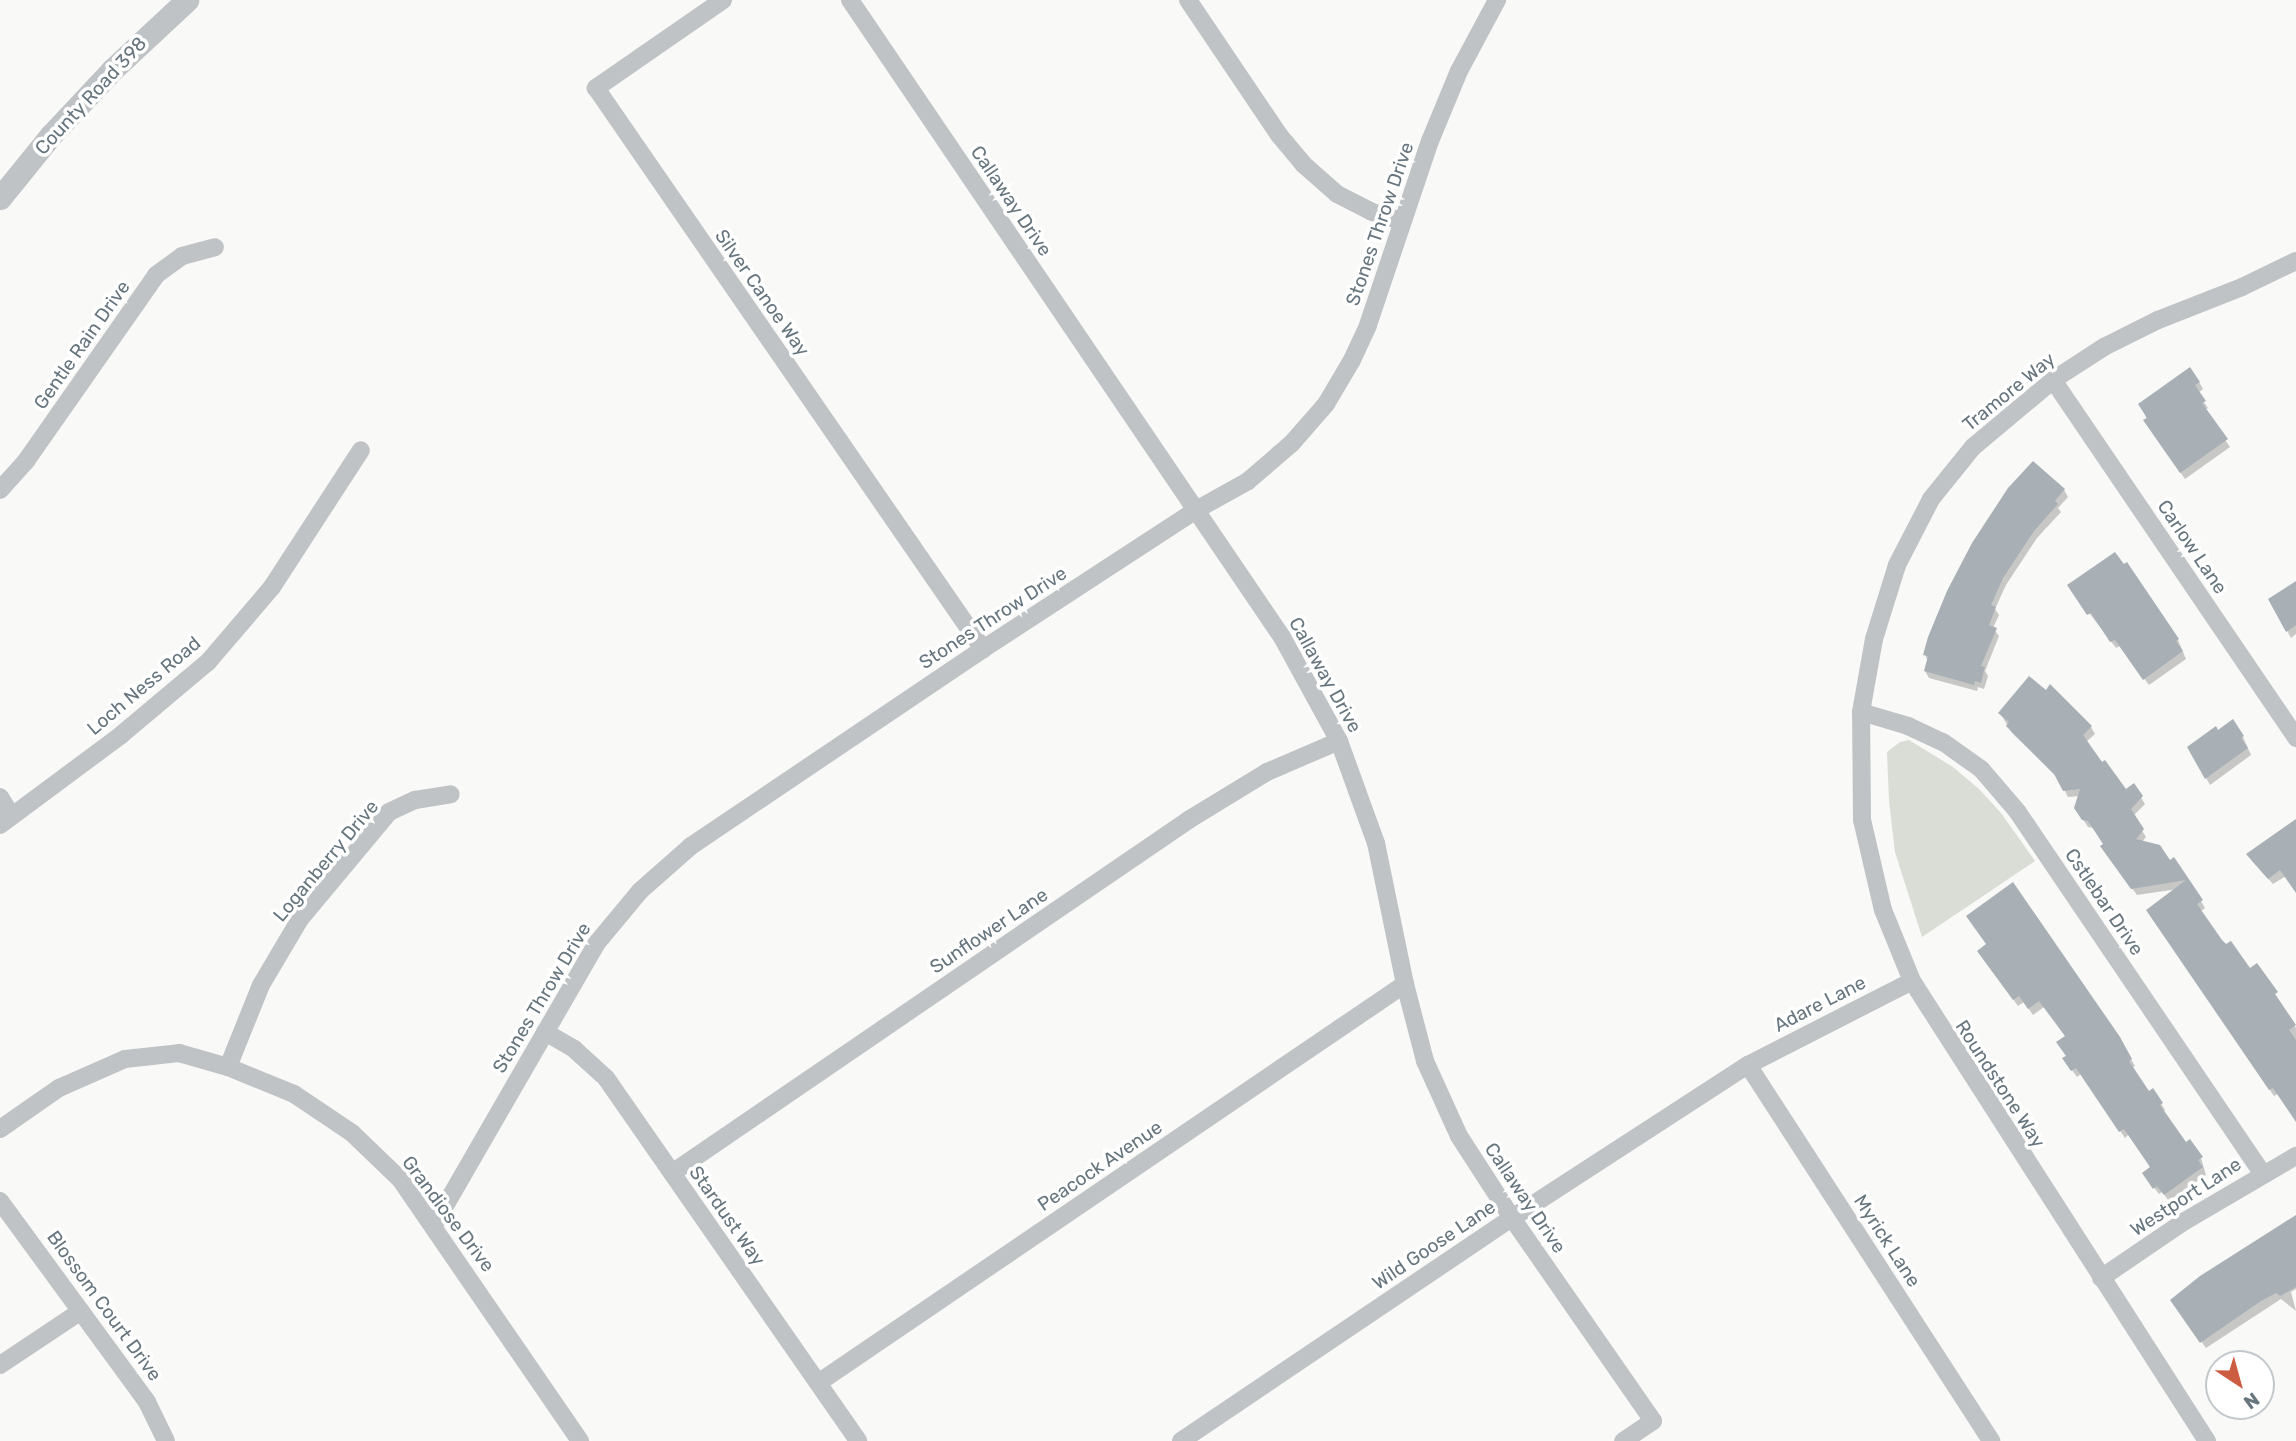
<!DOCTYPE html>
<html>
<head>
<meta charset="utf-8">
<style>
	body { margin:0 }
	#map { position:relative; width:2296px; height:1441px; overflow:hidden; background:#f9f9f7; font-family:Rubik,sans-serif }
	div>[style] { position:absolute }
	.green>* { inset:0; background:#d9ddd6 }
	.shadow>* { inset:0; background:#0003 }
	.building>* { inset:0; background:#a8afb5 }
	.minor>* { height:18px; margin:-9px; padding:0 9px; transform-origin:9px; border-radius:9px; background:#bfc3c6 }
	.tertiary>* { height:23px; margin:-11.5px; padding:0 11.5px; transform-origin:11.5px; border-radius:11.5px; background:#bfc3c6 }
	span { translate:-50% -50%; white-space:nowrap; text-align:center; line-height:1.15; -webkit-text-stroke:7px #fff; paint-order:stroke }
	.street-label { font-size:19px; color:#67757e }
	.north { position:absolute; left:2205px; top:1350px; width:70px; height:70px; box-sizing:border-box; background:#fff; border:2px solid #c2c8cb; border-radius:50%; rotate:144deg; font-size:19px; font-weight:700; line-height:28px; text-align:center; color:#67757e }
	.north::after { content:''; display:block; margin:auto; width:24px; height:32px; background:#cd5d42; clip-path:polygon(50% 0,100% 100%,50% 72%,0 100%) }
</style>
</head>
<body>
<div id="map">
	<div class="green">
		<div style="clip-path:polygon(1909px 740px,1953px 767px,1979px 789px,2001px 813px,2035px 861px,1922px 937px,1895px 852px,1889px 801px,1887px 752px,1900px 742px)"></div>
	</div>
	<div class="shadow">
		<div style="clip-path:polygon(2199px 382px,2203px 389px,2198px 393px,2208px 408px,2205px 410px,2230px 447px,2185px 479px,2149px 427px,2144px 411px)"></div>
		<div style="clip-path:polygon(2064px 490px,2068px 497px,2058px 508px,2061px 512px,2037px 538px,2006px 585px,1995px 609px,1999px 615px,1993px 628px,1999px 636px,1985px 671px,1988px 676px,1984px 689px,1978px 687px,1977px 691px,1929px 678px,1925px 671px,1928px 661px,1925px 655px)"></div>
		<div style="clip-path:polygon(2296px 583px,2296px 634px,2291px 638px,2271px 600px)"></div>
		<div style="clip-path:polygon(2073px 592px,2178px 640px,2186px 659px,2149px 685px,2120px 646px,2116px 648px)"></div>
		<div style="clip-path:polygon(2051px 687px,2091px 727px,2095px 734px,2086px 742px,2125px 791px,2134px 786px,2145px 804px,2133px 816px,2146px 837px,2142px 842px,2170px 862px,2173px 860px,2201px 901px,2205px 908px,2200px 912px,2221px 941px,2249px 970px,2257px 965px,2296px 1028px,2296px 1120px,2278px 1094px,2274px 1096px,2153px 917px,2178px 889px,2137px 895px,2106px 853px,2105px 844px,2094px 828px,2088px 827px,2076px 808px,2080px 796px,2068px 797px,2059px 779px,2012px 733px,2000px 713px,2046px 692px)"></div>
		<div style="clip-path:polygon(2218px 732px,2243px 737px,2251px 755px,2210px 785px,2189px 747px)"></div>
		<div style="clip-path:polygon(2296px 821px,2296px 891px,2286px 876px,2273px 884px,2252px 861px)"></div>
		<div style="clip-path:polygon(1983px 958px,2119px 1038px,2135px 1066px,2132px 1068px,2149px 1094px,2153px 1091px,2165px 1110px,2163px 1112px,2185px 1144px,2189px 1141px,2201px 1158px,2206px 1175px,2169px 1201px,2162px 1192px,2159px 1194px,2148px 1180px,2152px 1168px,2129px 1134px,2125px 1138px,2081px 1074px,2077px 1077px,2069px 1066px,2066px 1037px,2044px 1007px,2033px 1015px,2024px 1002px,2018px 1006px)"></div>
		<div style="clip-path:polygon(2296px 1221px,2296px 1289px,2291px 1292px,2296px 1311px,2281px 1299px,2206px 1348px,2177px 1308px)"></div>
	</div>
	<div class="building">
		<div style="clip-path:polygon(2190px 367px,2200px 382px,2195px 385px,2206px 401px,2202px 403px,2228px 439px,2180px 473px,2143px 420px,2147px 418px,2138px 404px)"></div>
		<div style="clip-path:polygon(2033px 461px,2065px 489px,2055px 501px,2058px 504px,2034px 531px,2003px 578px,1991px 605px,1996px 607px,1989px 625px,1997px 628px,1981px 666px,1985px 667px,1981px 683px,1975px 681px,1974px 685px,1924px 671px,1928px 656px,1923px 655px,1928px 637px,1947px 591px,1972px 543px,2008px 488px)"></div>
		<div style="clip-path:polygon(2115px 552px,2124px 564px,2127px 562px,2179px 639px,2176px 641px,2183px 651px,2143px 680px,2115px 640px,2110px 642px,2091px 613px,2087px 615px,2067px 585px)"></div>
		<div style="clip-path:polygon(2296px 581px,2296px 625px,2286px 632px,2268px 599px)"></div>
		<div style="clip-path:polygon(2029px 676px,2046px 690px,2050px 684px,2092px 726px,2083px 735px,2102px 762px,2105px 760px,2126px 789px,2134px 783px,2143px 796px,2131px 809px,2144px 829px,2136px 839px,2160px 845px,2170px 860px,2174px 857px,2203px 900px,2197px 904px,2222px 940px,2226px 944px,2231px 941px,2250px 968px,2257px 963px,2278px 992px,2275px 994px,2296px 1025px,2289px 1030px,2296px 1040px,2296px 1122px,2273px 1088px,2269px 1090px,2146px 910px,2186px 880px,2131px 889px,2100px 846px,2103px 844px,2088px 821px,2082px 820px,2074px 808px,2080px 789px,2063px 791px,2054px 774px,2006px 726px,2009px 722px,1998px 713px)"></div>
		<div style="clip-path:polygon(2233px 719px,2244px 736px,2241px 738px,2248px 748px,2205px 779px,2187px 747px,2216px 726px,2218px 730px)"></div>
		<div style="clip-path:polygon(2296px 819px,2296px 893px,2280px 870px,2268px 879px,2246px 854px)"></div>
		<div style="clip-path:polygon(2013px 882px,2120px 1037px,2132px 1059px,2129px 1061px,2149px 1091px,2153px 1088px,2163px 1103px,2160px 1105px,2186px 1142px,2190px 1139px,2203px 1157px,2198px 1160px,2203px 1167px,2164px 1195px,2157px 1186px,2153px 1189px,2142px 1173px,2150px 1167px,2124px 1129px,2119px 1132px,2076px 1068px,2071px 1071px,2062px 1058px,2066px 1056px,2056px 1042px,2065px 1036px,2039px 1001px,2028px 1009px,2019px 996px,2013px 1000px,1977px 951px,1986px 944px,1966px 916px)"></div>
		<div style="clip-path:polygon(2296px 1215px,2296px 1287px,2280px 1296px,2276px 1293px,2261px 1301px,2200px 1343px,2170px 1300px,2200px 1276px)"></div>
	</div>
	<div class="minor">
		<div style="left:723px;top:0;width:155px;rotate:145.3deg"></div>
		<div style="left:596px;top:88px;width:682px;rotate:55.4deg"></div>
		<div style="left:850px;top:0;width:770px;rotate:55.86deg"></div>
		<div style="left:1282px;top:637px;width:119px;rotate:61.3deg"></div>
		<div style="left:1339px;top:741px;width:109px;rotate:70.1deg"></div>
		<div style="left:1376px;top:843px;width:144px;rotate:78.4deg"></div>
		<div style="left:1405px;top:984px;width:80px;rotate:75.4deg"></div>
		<div style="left:1425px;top:1061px;width:82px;rotate:65.6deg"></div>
		<div style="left:1459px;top:1136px;width:98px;rotate:57.1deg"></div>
		<div style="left:1512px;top:1218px;width:247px;rotate:55.2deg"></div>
		<div style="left:1653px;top:1421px;width:36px;rotate:146deg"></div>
		<div style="left:1188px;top:0;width:163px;rotate:56deg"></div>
		<div style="left:1279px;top:135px;width:38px;rotate:50deg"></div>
		<div style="left:1303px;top:164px;width:45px;rotate:41.4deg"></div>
		<div style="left:1337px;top:194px;width:39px;rotate:27deg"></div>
		<div style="left:1372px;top:212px;width:30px;rotate:17deg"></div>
		<div style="left:2053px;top:380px;width:433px;rotate:55.8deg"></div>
		<div style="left:0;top:490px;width:39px;rotate:-48deg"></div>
		<div style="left:26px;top:461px;width:227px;rotate:-55deg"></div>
		<div style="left:156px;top:275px;width:32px;rotate:-36deg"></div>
		<div style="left:182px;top:256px;width:34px;rotate:-15deg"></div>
		<div style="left:1861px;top:712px;width:49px;rotate:16.6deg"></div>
		<div style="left:1908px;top:726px;width:38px;rotate:25deg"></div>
		<div style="left:1943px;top:742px;width:47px;rotate:35.4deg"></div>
		<div style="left:1981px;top:769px;width:55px;rotate:49.4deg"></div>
		<div style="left:2017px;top:811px;width:437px;rotate:55.9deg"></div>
		<div style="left:0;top:797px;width:22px;rotate:58deg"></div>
		<div style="left:0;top:825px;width:151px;rotate:-36.6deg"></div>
		<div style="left:121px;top:735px;width:114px;rotate:-40deg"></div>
		<div style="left:208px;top:662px;width:99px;rotate:-49.5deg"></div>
		<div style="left:272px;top:587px;width:163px;rotate:-57deg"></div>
		<div style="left:545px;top:1032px;width:34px;rotate:30deg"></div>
		<div style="left:574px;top:1049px;width:43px;rotate:42.2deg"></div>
		<div style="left:606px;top:1078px;width:442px;rotate:55.2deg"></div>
		<div style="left:1748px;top:1065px;width:448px;rotate:57.1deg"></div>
		<div style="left:228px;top:1067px;width:88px;rotate:-68.1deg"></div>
		<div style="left:261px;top:985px;width:77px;rotate:-59.4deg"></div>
		<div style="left:300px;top:919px;width:139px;rotate:-50.2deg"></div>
		<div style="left:389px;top:812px;width:29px;rotate:-25deg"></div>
		<div style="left:415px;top:800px;width:36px;rotate:-9deg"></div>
		<div style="left:0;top:1129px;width:72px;rotate:-34.8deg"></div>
		<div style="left:59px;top:1088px;width:72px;rotate:-23.7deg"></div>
		<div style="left:125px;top:1059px;width:54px;rotate:-6.3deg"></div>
		<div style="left:179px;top:1053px;width:51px;rotate:15.9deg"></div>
		<div style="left:228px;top:1067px;width:71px;rotate:22.2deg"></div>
		<div style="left:294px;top:1094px;width:70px;rotate:33.9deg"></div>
		<div style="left:352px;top:1133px;width:66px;rotate:43.8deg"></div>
		<div style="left:400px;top:1179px;width:318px;rotate:55.5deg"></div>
		<div style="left:672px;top:1173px;width:627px;rotate:-34.35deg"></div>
		<div style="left:1190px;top:819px;width:90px;rotate:-31.4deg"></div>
		<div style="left:1267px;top:772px;width:78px;rotate:-23.3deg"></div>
		<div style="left:0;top:1201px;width:249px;rotate:53.8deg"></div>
		<div style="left:147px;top:1402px;width:43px;rotate:64deg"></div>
		<div style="left:434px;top:1225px;width:324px;rotate:-60deg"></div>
		<div style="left:596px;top:944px;width:69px;rotate:-50.3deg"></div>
		<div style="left:640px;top:891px;width:68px;rotate:-41.4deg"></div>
		<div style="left:691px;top:846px;width:352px;rotate:-34deg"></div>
		<div style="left:983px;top:649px;width:254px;rotate:-33.1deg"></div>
		<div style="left:1196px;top:510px;width:60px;rotate:-29.1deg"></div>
		<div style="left:1248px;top:481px;width:58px;rotate:-40.8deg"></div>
		<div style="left:1292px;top:443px;width:52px;rotate:-48.9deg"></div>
		<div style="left:1326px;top:404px;width:51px;rotate:-59.4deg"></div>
		<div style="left:1352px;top:360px;width:38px;rotate:-65deg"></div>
		<div style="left:1368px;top:325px;width:194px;rotate:-71.4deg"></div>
		<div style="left:1430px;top:141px;width:76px;rotate:-67.5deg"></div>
		<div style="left:1459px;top:71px;width:81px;rotate:-61.8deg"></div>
		<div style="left:2101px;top:1278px;width:102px;rotate:-34.2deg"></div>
		<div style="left:2185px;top:1221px;width:129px;rotate:-30.4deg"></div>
		<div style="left:0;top:1365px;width:97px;rotate:-33.7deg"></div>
		<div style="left:818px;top:1383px;width:710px;rotate:-34.21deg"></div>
		<div style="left:1181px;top:1441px;width:399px;rotate:-34deg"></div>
		<div style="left:1512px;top:1218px;width:281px;rotate:-33deg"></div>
		<div style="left:1748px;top:1065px;width:184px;rotate:-27.1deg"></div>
		<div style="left:2207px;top:1441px;width:546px;rotate:-122.67deg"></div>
		<div style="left:1912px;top:981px;width:77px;rotate:-112.2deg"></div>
		<div style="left:1883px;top:910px;width:92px;rotate:-103.1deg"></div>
		<div style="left:1862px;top:820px;width:108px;rotate:-90.5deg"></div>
		<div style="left:1861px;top:712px;width:74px;rotate:-79.9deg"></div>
		<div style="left:1874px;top:639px;width:77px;rotate:-72.7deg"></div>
		<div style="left:1897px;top:565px;width:74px;rotate:-62.7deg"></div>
		<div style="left:1931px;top:499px;width:67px;rotate:-51.1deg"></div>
		<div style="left:1973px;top:447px;width:104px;rotate:-39.9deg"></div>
		<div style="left:2053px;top:380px;width:61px;rotate:-32.9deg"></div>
		<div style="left:2104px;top:347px;width:60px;rotate:-26.6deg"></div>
		<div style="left:2158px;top:320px;width:90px;rotate:-21.4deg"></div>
		<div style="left:2242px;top:287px;width:60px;rotate:-25.7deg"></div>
	</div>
	<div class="tertiary">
		<div style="left:0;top:198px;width:81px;rotate:-51deg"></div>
		<div style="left:51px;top:135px;width:89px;rotate:-46.8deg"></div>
		<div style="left:112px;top:70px;width:103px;rotate:-43deg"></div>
	</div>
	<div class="street-label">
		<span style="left:91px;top:96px;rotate:-47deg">County Road 398</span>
		<span style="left:1011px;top:201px;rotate:56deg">Callaway Drive</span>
		<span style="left:1380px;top:224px;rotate:-71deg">Stones Throw Drive</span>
		<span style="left:762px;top:293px;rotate:55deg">Silver Canoe Way</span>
		<span style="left:82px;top:345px;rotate:-55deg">Gentle Rain Drive</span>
		<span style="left:2009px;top:392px;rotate:-39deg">Tramore Way</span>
		<span style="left:2192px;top:547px;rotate:56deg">Carlow Lane</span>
		<span style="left:993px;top:618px;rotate:-33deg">Stones Throw Drive</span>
		<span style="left:1325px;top:675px;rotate:61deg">Callaway Drive</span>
		<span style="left:144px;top:686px;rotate:-40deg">Loch Ness Road</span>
		<span style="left:326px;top:861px;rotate:-50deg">Loganberry Drive</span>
		<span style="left:2104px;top:902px;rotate:56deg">Cstlebar Drive</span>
		<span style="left:989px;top:931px;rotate:-34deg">Sunflower Lane</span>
		<span style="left:542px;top:998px;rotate:-59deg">Stones Throw Drive</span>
		<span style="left:1820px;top:1004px;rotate:-27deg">Adare Lane</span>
		<span style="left:2000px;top:1084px;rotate:57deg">Roundstone Way</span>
		<span style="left:1100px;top:1166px;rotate:-34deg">Peacock Avenue</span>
		<span style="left:2186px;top:1197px;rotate:-33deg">Westport Lane</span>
		<span style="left:1525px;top:1198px;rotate:56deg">Callaway Drive</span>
		<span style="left:448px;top:1214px;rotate:53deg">Grandiose Drive</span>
		<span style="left:727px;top:1216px;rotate:55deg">Stardust Way</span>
		<span style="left:1887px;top:1241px;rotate:57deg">Myrick Lane</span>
		<span style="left:1434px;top:1245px;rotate:-34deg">Wild Goose Lane</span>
		<span style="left:104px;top:1306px;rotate:54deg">Blossom Court Drive</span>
	</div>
	<div class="north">N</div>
</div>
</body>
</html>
